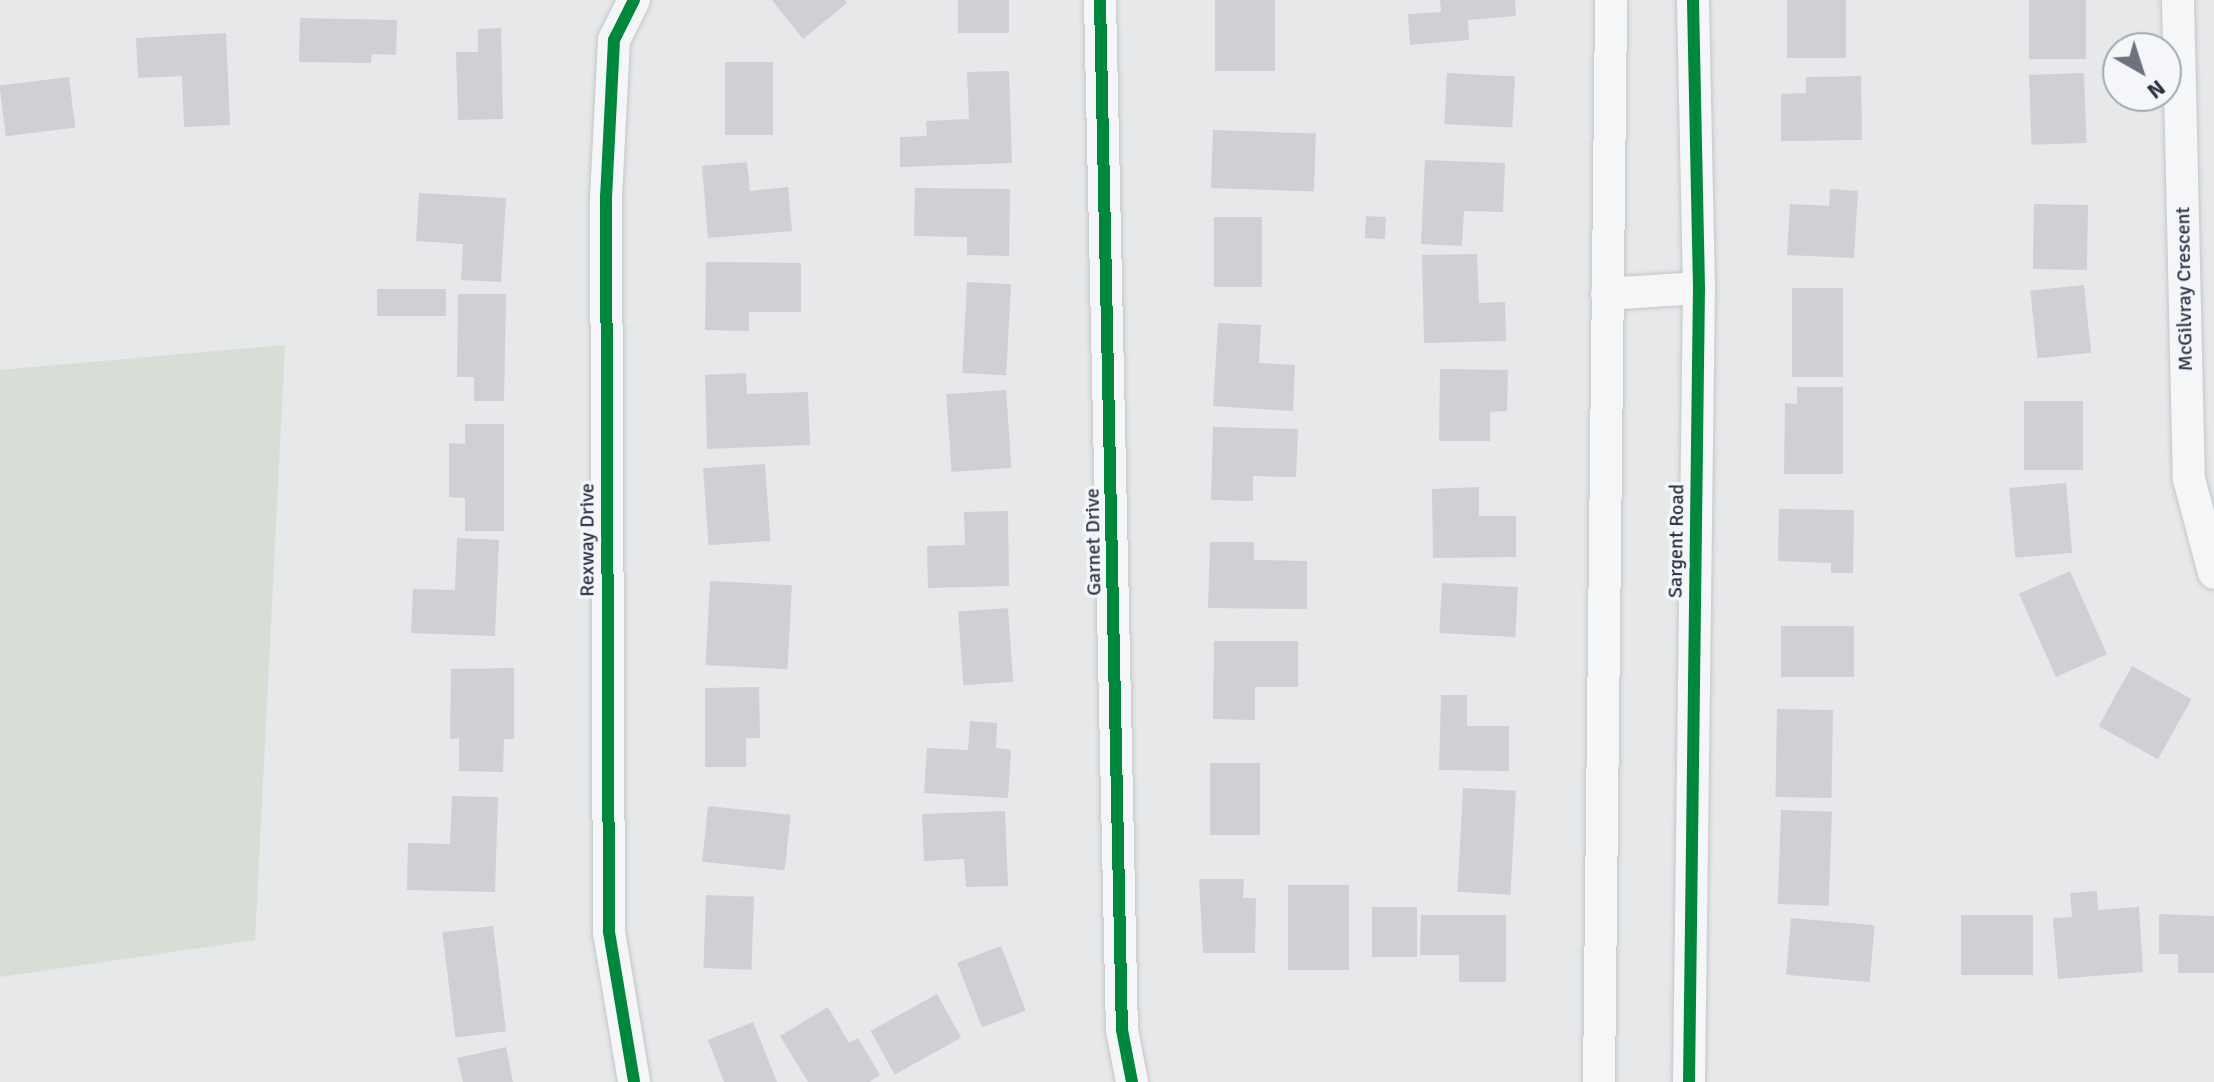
<!DOCTYPE html>
<html>
<head>
<meta charset="utf-8">
<style>
	body { margin:0 }
	#map { position:relative; width:2214px; height:1082px; overflow:hidden; background:#e6e8ea; font-family:Signika,sans-serif }
	div>[style] { position:absolute }
	.green>* { inset:0; background:#d6ded6 }
	.building>* { inset:0; background:#ced0d3; transform-origin:0 0 }
	.roads { filter:drop-shadow(0 0 2px #c4c6c8) drop-shadow(0 0 2px #c4c6c8) }
	.street>* { height:32px; margin:-16px; padding:0 16px; transform-origin:16px; border-radius:16px; background:#f5f6f7 }
	.cycleway>* { height:12px; margin:-6px; padding:0 6px; transform-origin:6px; border-radius:6px; background:#00873e }
	span { translate:-50% -50%; white-space:nowrap; text-align:center; line-height:1.15; -webkit-text-stroke:7px #f4f6f9; paint-order:stroke }
	.street-label { font-size:20px; color:#2b3445 }
	.north { position:absolute; left:2102px; top:32px; width:80px; height:80px; box-sizing:border-box; background:#f4f6f9; border:2px solid #a4a8b1; border-radius:50%; rotate:141deg; font-size:22px; font-weight:700; line-height:32px; text-align:center; color:#2b3445 }
	.north::after { content:''; display:block; margin:auto; width:28px; height:36px; background:#6c737f; clip-path:polygon(50% 0,100% 100%,50% 72%,0 100%) }
</style>
</head>
<body>
<div id="map">
	<div class="green">
		<div style="clip-path:polygon(285px 345px,255px 940px,0 977px,0 370px)"></div>
	</div>
	<div class="building">
		<div style="clip-path:polygon(772px 0,845px 0,847px 3px,803px 39px)"></div>
		<div style="left:958px;top:0;width:51px;height:33px"></div>
		<div style="left:1215px;top:0;width:60px;height:71px"></div>
		<div style="clip-path:polygon(1440px 0,1515px 0,1516px 16px,1468px 20px,1469px 40px,1410px 45px,1408px 14px,1441px 12px)"></div>
		<div style="left:1787px;top:0;width:59px;height:58px"></div>
		<div style="left:2029px;top:0;width:57px;height:59px"></div>
		<div style="clip-path:polygon(300px 18px,397px 20px,396px 55px,372px 54px,371px 63px,299px 62px)"></div>
		<div style="clip-path:polygon(501px 28px,503px 119px,458px 120px,456px 52px,478px 52px,478px 29px)"></div>
		<div style="clip-path:polygon(226px 33px,230px 125px,184px 127px,182px 76px,138px 78px,136px 38px)"></div>
		<div style="left:725px;top:62px;width:48px;height:73px"></div>
		<div style="clip-path:polygon(1009px 71px,1012px 163px,900px 167px,900px 137px,927px 136px,926px 121px,969px 119px,967px 72px)"></div>
		<div style="left:1447px;top:73px;width:68px;height:51px;rotate:3deg"></div>
		<div style="left:2084px;top:73px;width:70px;height:55px;rotate:88deg"></div>
		<div style="clip-path:polygon(1861px 76px,1862px 140px,1781px 141px,1781px 94px,1806px 93px,1806px 77px)"></div>
		<div style="left:69px;top:77px;width:51px;height:70px;rotate:83deg"></div>
		<div style="left:1213px;top:130px;width:103px;height:58px;rotate:2deg"></div>
		<div style="clip-path:polygon(1425px 160px,1505px 163px,1503px 212px,1464px 211px,1462px 246px,1421px 244px)"></div>
		<div style="clip-path:polygon(747px 162px,750px 191px,788px 187px,792px 231px,708px 238px,702px 166px)"></div>
		<div style="clip-path:polygon(915px 188px,1010px 189px,1009px 256px,967px 255px,967px 237px,914px 236px)"></div>
		<div style="clip-path:polygon(1830px 189px,1858px 191px,1854px 258px,1787px 255px,1790px 204px,1829px 206px)"></div>
		<div style="clip-path:polygon(419px 193px,506px 198px,501px 282px,461px 280px,463px 244px,416px 241px)"></div>
		<div style="left:2034px;top:204px;width:54px;height:65px;rotate:1deg"></div>
		<div style="left:1366px;top:216px;width:20px;height:22px;rotate:3deg"></div>
		<div style="left:1214px;top:217px;width:48px;height:70px"></div>
		<div style="clip-path:polygon(1477px 254px,1479px 303px,1505px 302px,1506px 341px,1424px 343px,1422px 255px)"></div>
		<div style="clip-path:polygon(706px 262px,801px 263px,801px 312px,749px 312px,749px 331px,705px 330px)"></div>
		<div style="left:967px;top:282px;width:44px;height:91px;rotate:3deg"></div>
		<div style="left:2084px;top:285px;width:68px;height:54px;rotate:84deg"></div>
		<div style="left:1792px;top:288px;width:51px;height:89px"></div>
		<div style="left:377px;top:289px;width:69px;height:27px"></div>
		<div style="clip-path:polygon(458px 294px,506px 294px,504px 401px,474px 401px,474px 377px,457px 377px)"></div>
		<div style="clip-path:polygon(1218px 323px,1261px 325px,1259px 363px,1295px 365px,1293px 411px,1213px 406px)"></div>
		<div style="clip-path:polygon(1440px 369px,1508px 370px,1507px 411px,1490px 412px,1490px 441px,1439px 441px)"></div>
		<div style="clip-path:polygon(746px 373px,747px 394px,808px 392px,810px 445px,707px 449px,705px 375px)"></div>
		<div style="clip-path:polygon(1797px 387px,1843px 387px,1843px 474px,1784px 474px,1785px 403px,1797px 404px)"></div>
		<div style="left:1006px;top:390px;width:78px;height:60px;rotate:86deg"></div>
		<div style="left:2024px;top:401px;width:59px;height:69px"></div>
		<div style="clip-path:polygon(465px 424px,504px 424px,504px 531px,465px 531px,465px 498px,449px 497px,449px 443px,465px 444px)"></div>
		<div style="clip-path:polygon(1213px 427px,1298px 429px,1296px 477px,1253px 476px,1253px 501px,1211px 500px)"></div>
		<div style="left:765px;top:464px;width:77px;height:62px;rotate:86deg"></div>
		<div style="left:2066px;top:483px;width:70px;height:57px;rotate:85deg"></div>
		<div style="clip-path:polygon(1479px 487px,1479px 516px,1516px 516px,1516px 557px,1433px 558px,1432px 489px)"></div>
		<div style="clip-path:polygon(1779px 509px,1854px 510px,1853px 573px,1831px 573px,1831px 563px,1778px 561px)"></div>
		<div style="clip-path:polygon(1008px 511px,1009px 586px,928px 588px,927px 546px,965px 545px,964px 512px)"></div>
		<div style="clip-path:polygon(457px 538px,499px 540px,495px 636px,411px 633px,413px 589px,455px 590px)"></div>
		<div style="clip-path:polygon(1210px 542px,1254px 542px,1254px 560px,1307px 561px,1307px 609px,1208px 608px)"></div>
		<div style="left:2070px;top:571px;width:91px;height:56px;rotate:66deg"></div>
		<div style="left:710px;top:581px;width:82px;height:84px;rotate:3deg"></div>
		<div style="left:1442px;top:583px;width:76px;height:50px;rotate:3deg"></div>
		<div style="left:1008px;top:608px;width:74px;height:50px;rotate:86deg"></div>
		<div style="left:1854px;top:626px;width:51px;height:73px;rotate:90deg"></div>
		<div style="clip-path:polygon(1214px 641px,1298px 641px,1298px 687px,1255px 687px,1255px 720px,1213px 719px)"></div>
		<div style="left:2132px;top:666px;width:68px;height:69px;rotate:29deg"></div>
		<div style="clip-path:polygon(514px 668px,514px 739px,504px 739px,503px 772px,459px 771px,459px 738px,450px 739px,451px 669px)"></div>
		<div style="clip-path:polygon(759px 687px,760px 738px,746px 738px,746px 767px,705px 767px,705px 688px)"></div>
		<div style="clip-path:polygon(1441px 695px,1467px 695px,1467px 726px,1509px 726px,1509px 771px,1439px 770px)"></div>
		<div style="left:1777px;top:709px;width:56px;height:88px;rotate:1deg"></div>
		<div style="clip-path:polygon(970px 721px,997px 723px,996px 748px,1011px 750px,1008px 798px,924px 793px,927px 748px,968px 750px)"></div>
		<div style="left:1260px;top:763px;width:72px;height:50px;rotate:90deg"></div>
		<div style="left:1463px;top:788px;width:53px;height:104px;rotate:3deg"></div>
		<div style="clip-path:polygon(452px 796px,498px 797px,495px 892px,407px 890px,408px 843px,450px 844px)"></div>
		<div style="left:708px;top:806px;width:83px;height:56px;rotate:6deg"></div>
		<div style="left:1781px;top:810px;width:51px;height:94px;rotate:2deg"></div>
		<div style="clip-path:polygon(1005px 811px,1008px 886px,966px 887px,964px 859px,924px 861px,922px 814px)"></div>
		<div style="clip-path:polygon(1199px 879px,1244px 879px,1243px 898px,1256px 898px,1255px 953px,1203px 953px)"></div>
		<div style="left:1288px;top:885px;width:61px;height:85px"></div>
		<div style="clip-path:polygon(2097px 891px,2098px 910px,2139px 907px,2143px 972px,2058px 979px,2053px 918px,2072px 917px,2070px 893px)"></div>
		<div style="left:706px;top:895px;width:48px;height:73px;rotate:2deg"></div>
		<div style="left:1372px;top:907px;width:45px;height:50px"></div>
		<div style="clip-path:polygon(2159px 914px,2214px 916px,2214px 973px,2178px 973px,2178px 954px,2159px 954px)"></div>
		<div style="clip-path:polygon(1421px 915px,1506px 915px,1506px 982px,1459px 982px,1459px 955px,1420px 955px)"></div>
		<div style="left:1961px;top:915px;width:72px;height:60px"></div>
		<div style="left:1791px;top:918px;width:84px;height:57px;rotate:5deg"></div>
		<div style="left:493px;top:926px;width:106px;height:51px;rotate:83deg"></div>
		<div style="left:1001px;top:946px;width:69px;height:47px;rotate:69deg"></div>
		<div style="left:937px;top:994px;width:50px;height:76px;rotate:61deg"></div>
		<div style="clip-path:polygon(828px 1007px,849px 1043px,858px 1038px,880px 1075px,869px 1082px,808px 1082px,780px 1036px)"></div>
		<div style="clip-path:polygon(753px 1022px,777px 1082px,724px 1082px,708px 1040px)"></div>
		<div style="clip-path:polygon(506px 1047px,513px 1082px,463px 1082px,457px 1058px)"></div>
	</div>
	<div class="roads">
		<div class="street">
			<div style="left:634px;top:0;width:45px;rotate:116.6deg"></div>
			<div style="left:614px;top:40px;width:156px;rotate:92.9deg"></div>
			<div style="left:606px;top:196px;width:736px;rotate:89.77deg"></div>
			<div style="left:609px;top:932px;width:152px;rotate:80.5deg"></div>
			<div style="left:1100px;top:0;width:1030px;rotate:88.78deg"></div>
			<div style="left:1122px;top:1030px;width:53px;rotate:79.1deg"></div>
			<div style="left:2178px;top:0;width:479px;rotate:88.7deg"></div>
			<div style="left:2189px;top:479px;width:97px;rotate:75.1deg"></div>
			<div style="left:1607px;top:294px;width:92px;rotate:-3.7deg"></div>
			<div style="left:1599px;top:1082px;width:1082px;rotate:-89.36deg"></div>
			<div style="left:1689px;top:1082px;width:794px;rotate:-89.28deg"></div>
			<div style="left:1699px;top:288px;width:288px;rotate:-91.2deg"></div>
		</div>
	</div>
	<div class="cycleway">
		<div style="left:634px;top:0;width:45px;rotate:116.6deg"></div>
		<div style="left:614px;top:40px;width:156px;rotate:92.9deg"></div>
		<div style="left:606px;top:196px;width:736px;rotate:89.77deg"></div>
		<div style="left:609px;top:932px;width:152px;rotate:80.5deg"></div>
		<div style="left:1100px;top:0;width:1030px;rotate:88.78deg"></div>
		<div style="left:1122px;top:1030px;width:53px;rotate:79.1deg"></div>
		<div style="left:1689px;top:1082px;width:794px;rotate:-89.28deg"></div>
		<div style="left:1699px;top:288px;width:288px;rotate:-91.2deg"></div>
	</div>
	<div class="street-label">
		<span style="left:2184px;top:289px;rotate:-91deg">McGilvray Crescent</span>
		<span style="left:587px;top:540px;rotate:-90deg">Rexway Drive</span>
		<span style="left:1676px;top:541px;rotate:-89deg">Sargent Road</span>
		<span style="left:1093px;top:542px;rotate:-91deg">Garnet Drive</span>
	</div>
	<div class="north">N</div>
</div>
</body>
</html>
